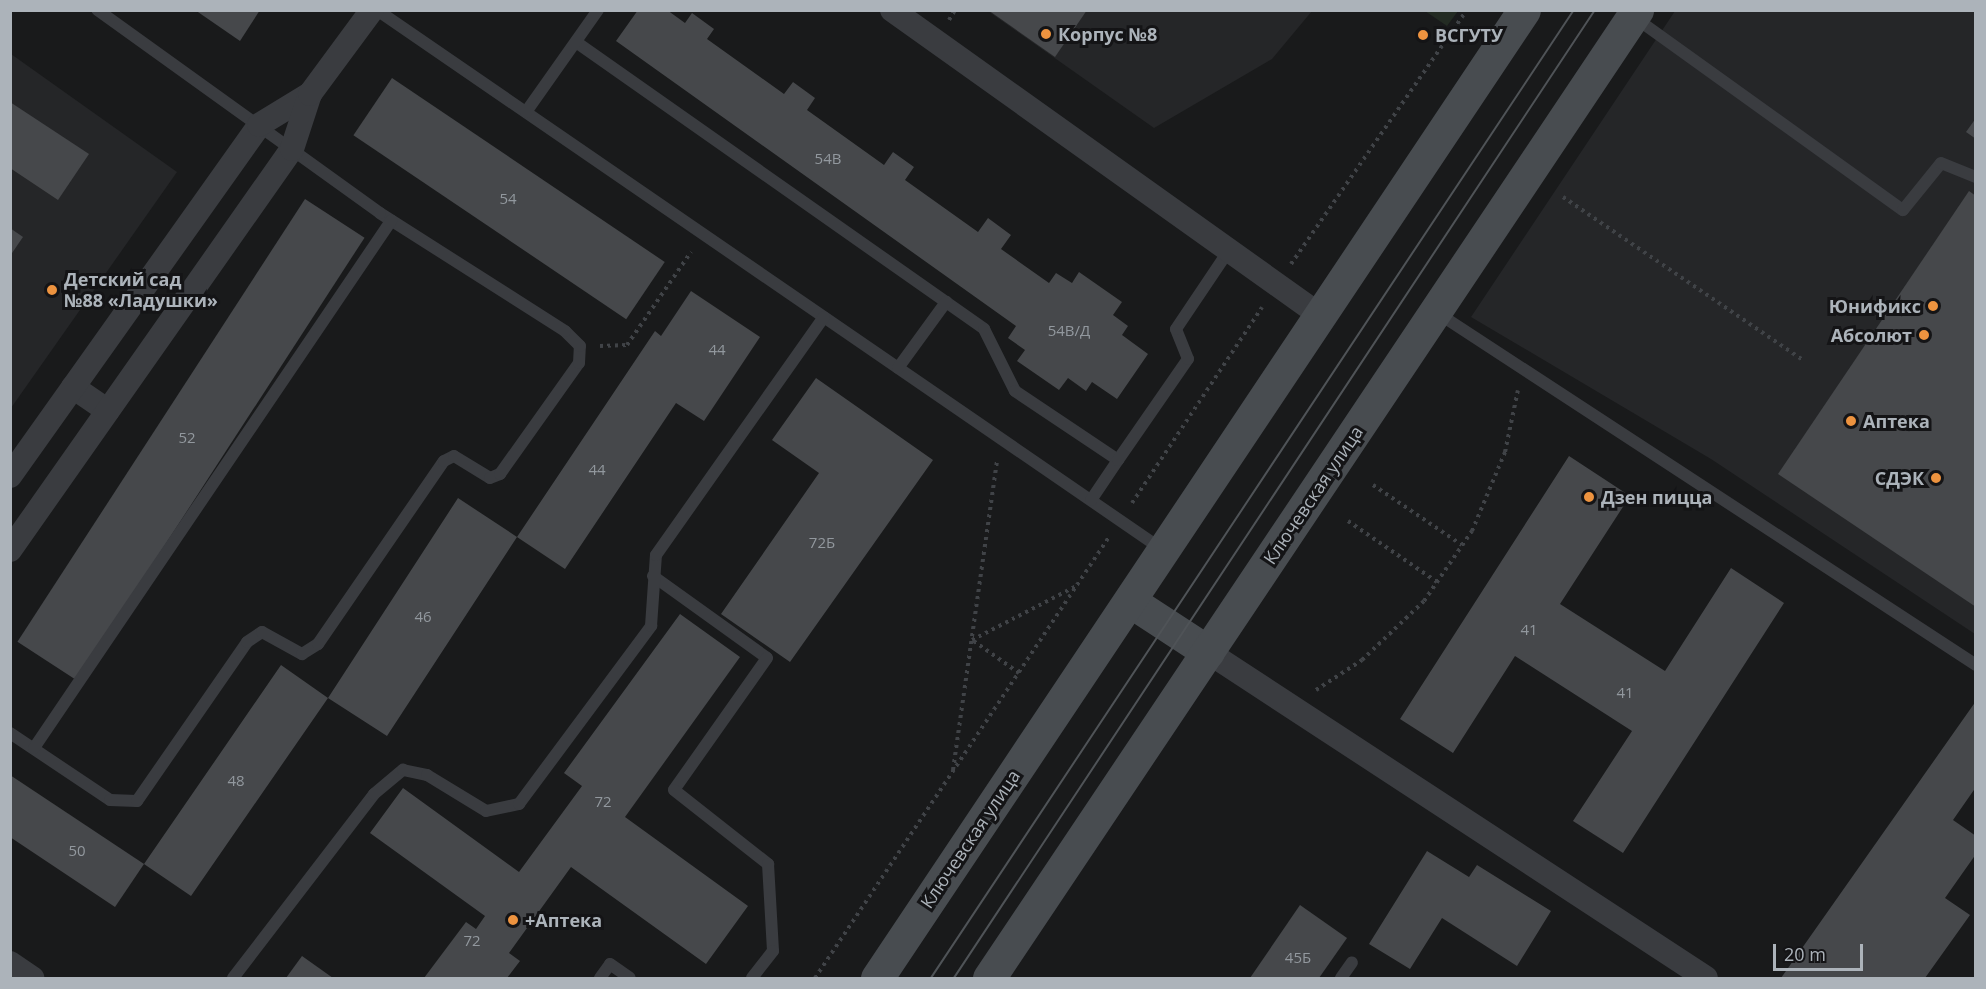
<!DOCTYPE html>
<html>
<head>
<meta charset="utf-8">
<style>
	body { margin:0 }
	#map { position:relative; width:1986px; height:989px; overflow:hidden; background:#191a1b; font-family:"Open Sans",sans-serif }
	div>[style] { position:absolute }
	.built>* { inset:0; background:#252628 }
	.green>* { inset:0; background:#232b23 }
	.building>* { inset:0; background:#46484b; transform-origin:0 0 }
	.path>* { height:4px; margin-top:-2px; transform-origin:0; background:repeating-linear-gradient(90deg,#404347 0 3px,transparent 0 7.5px) }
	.service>* { height:12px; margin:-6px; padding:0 6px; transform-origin:6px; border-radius:6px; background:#3a3c40 }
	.minor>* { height:24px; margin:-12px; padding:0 12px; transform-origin:12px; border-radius:12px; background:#3a3c40 }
	.secondary>* { height:33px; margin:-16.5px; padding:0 16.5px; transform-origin:16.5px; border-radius:16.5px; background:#484c50 }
	.tram>* { height:1.5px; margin:-0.75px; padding:0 0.75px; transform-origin:0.75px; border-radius:0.75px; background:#4f5357 }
	.dots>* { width:16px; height:16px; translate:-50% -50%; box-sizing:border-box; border:3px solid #141416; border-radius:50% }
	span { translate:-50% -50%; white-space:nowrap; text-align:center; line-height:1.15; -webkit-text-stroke:6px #141416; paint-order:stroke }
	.number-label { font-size:15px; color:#92989e }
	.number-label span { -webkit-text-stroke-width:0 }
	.poi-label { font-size:18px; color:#acb3ba; font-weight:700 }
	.left { translate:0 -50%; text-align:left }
	.right { translate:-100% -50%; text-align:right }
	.street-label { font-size:18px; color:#acb3ba }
	.frame { position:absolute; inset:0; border:12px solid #acb3ba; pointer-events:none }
	.scale { position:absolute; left:1773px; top:944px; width:90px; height:27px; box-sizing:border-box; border:3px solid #acb3ba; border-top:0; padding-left:8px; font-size:18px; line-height:21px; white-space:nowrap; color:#acb3ba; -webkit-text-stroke:4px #141416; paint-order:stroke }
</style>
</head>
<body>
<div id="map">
	<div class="built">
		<div style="clip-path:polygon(988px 11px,1312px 11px,1272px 59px,1154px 128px)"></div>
		<div style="clip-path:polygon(1675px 11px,1975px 11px,1975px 634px,1711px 459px,1471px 317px)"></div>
		<div style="clip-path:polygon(11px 54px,177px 172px,11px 408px)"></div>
	</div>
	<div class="green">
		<div style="clip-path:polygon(1425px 11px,1458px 11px,1447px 26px)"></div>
	</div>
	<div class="building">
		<div style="clip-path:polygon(195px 10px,260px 10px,240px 41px)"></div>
		<div style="clip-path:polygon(638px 10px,667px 10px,685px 23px,692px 13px,714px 29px,707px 39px,784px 94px,793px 82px,815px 98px,807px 110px,884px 165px,893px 152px,914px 167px,905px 180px,978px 232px,988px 218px,1011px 235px,1001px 249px,1049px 283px,1056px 273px,1072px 283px,1079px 272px,1122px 302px,1113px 315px,1128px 326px,1122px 335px,1148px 354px,1117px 399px,1092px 382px,1086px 391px,1068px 378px,1059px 390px,1017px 361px,1025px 350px,1008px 338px,1016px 326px,616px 41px)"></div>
		<div style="clip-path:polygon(988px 10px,1087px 10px,1055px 57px)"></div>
		<div style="left:392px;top:78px;width:329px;height:69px;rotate:34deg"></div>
		<div style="clip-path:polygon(10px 102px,89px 154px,58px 200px,10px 168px)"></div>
		<div style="clip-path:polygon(1976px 118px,1976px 139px,1966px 132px)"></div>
		<div style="clip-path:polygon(1969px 191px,1976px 196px,1976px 607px,1778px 474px)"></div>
		<div style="left:305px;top:199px;width:71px;height:528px;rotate:33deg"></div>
		<div style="clip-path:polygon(10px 228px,23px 237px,10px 256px)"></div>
		<div style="clip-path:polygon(691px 291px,760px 337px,704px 421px,676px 403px,565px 569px,517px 537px,655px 331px,661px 336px)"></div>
		<div style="clip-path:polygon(816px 378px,933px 460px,790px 662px,721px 614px,819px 473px,772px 440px)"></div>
		<div style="clip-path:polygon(1569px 456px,1630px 496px,1560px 604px,1665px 671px,1731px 568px,1784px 603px,1623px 853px,1573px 821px,1632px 731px,1515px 656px,1453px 753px,1400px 719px)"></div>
		<div style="clip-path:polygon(458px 498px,517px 537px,387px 736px,328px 698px,191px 896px,144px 864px,281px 665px,328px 698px)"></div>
		<div style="clip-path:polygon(680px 614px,740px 657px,625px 817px,748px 906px,706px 964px,571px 867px,509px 953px,520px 961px,507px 978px,424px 978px,466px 922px,476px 929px,485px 916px,370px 833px,403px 788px,519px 872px,582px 786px,564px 773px)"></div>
		<div style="clip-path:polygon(1976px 701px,1976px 787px,1953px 820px,1976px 836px,1976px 854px,1945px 898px,1970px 915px,1925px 978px,1781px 978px)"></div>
		<div style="clip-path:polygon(10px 775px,144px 864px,115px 907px,10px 837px)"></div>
		<div style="clip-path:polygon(1427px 851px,1469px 877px,1477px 865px,1551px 911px,1517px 966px,1442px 918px,1410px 969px,1369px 944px)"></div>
		<div style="clip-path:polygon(1300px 905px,1347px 938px,1319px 978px,1250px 978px)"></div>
		<div style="clip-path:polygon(302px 956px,333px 978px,286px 978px)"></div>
	</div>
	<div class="path">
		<div style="left:949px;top:20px;width:12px;rotate:-59deg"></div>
		<div style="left:1563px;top:197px;width:290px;rotate:34.2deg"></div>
		<div style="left:1291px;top:264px;width:309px;rotate:-55.3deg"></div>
		<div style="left:600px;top:346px;width:27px;rotate:-2deg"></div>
		<div style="left:627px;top:345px;width:113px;rotate:-55.5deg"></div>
		<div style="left:1373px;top:485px;width:107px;rotate:34deg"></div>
		<div style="left:1132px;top:503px;width:235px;rotate:-56.4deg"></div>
		<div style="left:1348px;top:521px;width:108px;rotate:34.4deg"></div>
		<div style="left:1019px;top:673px;width:57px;rotate:-144.9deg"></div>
		<div style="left:972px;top:640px;width:117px;rotate:-27.4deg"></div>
		<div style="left:1316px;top:690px;width:55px;rotate:-33.1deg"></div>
		<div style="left:1362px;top:660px;width:86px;rotate:-43.6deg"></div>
		<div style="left:1424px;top:601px;width:85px;rotate:-55.6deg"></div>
		<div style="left:1472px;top:531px;width:86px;rotate:-67.3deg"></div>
		<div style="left:1505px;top:452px;width:63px;rotate:-78.2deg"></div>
		<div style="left:953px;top:770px;width:313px;rotate:-81.9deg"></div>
		<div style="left:815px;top:978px;width:530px;rotate:-56.31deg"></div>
	</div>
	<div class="service">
		<div style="left:377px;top:10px;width:954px;rotate:34.49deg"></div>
		<div style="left:1634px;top:17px;width:331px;rotate:35.7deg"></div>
		<div style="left:1903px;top:210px;width:60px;rotate:-51deg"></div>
		<div style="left:1941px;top:163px;width:38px;rotate:22deg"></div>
		<div style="left:576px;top:42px;width:499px;rotate:35.1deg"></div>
		<div style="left:984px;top:329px;width:69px;rotate:63.4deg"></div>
		<div style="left:1015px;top:391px;width:124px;rotate:33.8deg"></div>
		<div style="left:1118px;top:460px;width:48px;rotate:124deg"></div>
		<div style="left:526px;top:112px;width:125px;rotate:-54.8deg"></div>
		<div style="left:1436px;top:312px;width:645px;rotate:33.17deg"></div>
		<div style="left:898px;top:368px;width:82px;rotate:-54deg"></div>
		<div style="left:1118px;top:460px;width:123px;rotate:-55.3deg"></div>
		<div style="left:1188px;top:359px;width:32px;rotate:-112deg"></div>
		<div style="left:1176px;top:329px;width:95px;rotate:-56.1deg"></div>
		<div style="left:653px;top:576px;width:140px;rotate:35.7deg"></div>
		<div style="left:767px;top:658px;width:161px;rotate:125.2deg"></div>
		<div style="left:674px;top:790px;width:120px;rotate:38.2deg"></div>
		<div style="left:768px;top:864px;width:87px;rotate:86.7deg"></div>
		<div style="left:773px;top:951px;width:34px;rotate:128deg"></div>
		<div style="left:10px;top:733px;width:120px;rotate:33.8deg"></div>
		<div style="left:110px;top:800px;width:27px;rotate:2deg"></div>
		<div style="left:137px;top:801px;width:193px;rotate:-55.3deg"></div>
		<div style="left:247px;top:642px;width:18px;rotate:-34deg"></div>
		<div style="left:262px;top:632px;width:46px;rotate:28.8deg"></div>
		<div style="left:302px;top:654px;width:19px;rotate:-32deg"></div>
		<div style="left:318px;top:644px;width:222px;rotate:-55.5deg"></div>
		<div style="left:444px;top:461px;width:11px;rotate:-27deg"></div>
		<div style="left:454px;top:456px;width:42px;rotate:31.4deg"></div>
		<div style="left:490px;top:478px;width:11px;rotate:-22deg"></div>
		<div style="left:500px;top:474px;width:136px;rotate:-54.6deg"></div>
		<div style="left:579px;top:363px;width:17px;rotate:-87deg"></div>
		<div style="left:580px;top:346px;width:21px;rotate:-135deg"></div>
		<div style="left:565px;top:331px;width:219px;rotate:-147.5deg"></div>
		<div style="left:380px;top:213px;width:348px;rotate:-144.3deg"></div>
		<div style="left:34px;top:748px;width:637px;rotate:-55.89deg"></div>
		<div style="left:233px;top:978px;width:232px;rotate:-52.5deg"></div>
		<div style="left:374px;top:794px;width:38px;rotate:-40deg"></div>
		<div style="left:403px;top:770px;width:25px;rotate:12deg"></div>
		<div style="left:427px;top:775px;width:69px;rotate:31.4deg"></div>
		<div style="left:486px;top:811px;width:34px;rotate:-12deg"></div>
		<div style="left:519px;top:804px;width:222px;rotate:-53.4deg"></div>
		<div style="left:651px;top:626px;width:71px;rotate:-86deg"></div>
		<div style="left:656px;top:555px;width:291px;rotate:-54.8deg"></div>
		<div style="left:600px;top:978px;width:17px;rotate:-54deg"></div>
		<div style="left:610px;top:964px;width:24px;rotate:35deg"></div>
		<div style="left:1341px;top:978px;width:19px;rotate:-55deg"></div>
	</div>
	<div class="minor">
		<div style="left:892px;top:10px;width:527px;rotate:35.5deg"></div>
		<div style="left:73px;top:387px;width:42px;rotate:34.4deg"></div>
		<div style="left:10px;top:476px;width:430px;rotate:-54.6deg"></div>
		<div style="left:259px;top:125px;width:60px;rotate:-31.3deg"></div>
		<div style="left:10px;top:550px;width:490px;rotate:-54.9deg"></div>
		<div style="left:292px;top:149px;width:58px;rotate:-71.9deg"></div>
		<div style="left:310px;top:94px;width:104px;rotate:-53.6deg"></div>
		<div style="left:1208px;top:652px;width:595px;rotate:33.21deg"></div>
		<div style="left:10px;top:963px;width:27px;rotate:34deg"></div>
	</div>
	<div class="secondary">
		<div style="left:1130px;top:601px;width:93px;rotate:33.2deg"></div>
		<div style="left:877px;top:978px;width:1164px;rotate:-56.24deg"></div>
		<div style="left:989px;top:978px;width:1165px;rotate:-56.2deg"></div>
	</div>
	<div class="tram">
		<div style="left:931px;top:978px;width:1162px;rotate:-56.41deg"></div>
		<div style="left:954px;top:978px;width:1161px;rotate:-56.49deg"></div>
	</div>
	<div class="dots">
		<div style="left:1046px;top:34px;background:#ed933f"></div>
		<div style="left:1423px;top:35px;background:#ed933f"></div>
		<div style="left:52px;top:290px;background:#ed933f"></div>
		<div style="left:1933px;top:306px;background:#ed933f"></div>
		<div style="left:1924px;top:335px;background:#ed933f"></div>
		<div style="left:1851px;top:421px;background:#ed933f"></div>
		<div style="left:1936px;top:478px;background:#ed933f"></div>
		<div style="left:1589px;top:497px;background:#ed933f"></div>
		<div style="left:513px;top:920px;background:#ed933f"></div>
	</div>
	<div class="number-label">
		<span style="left:828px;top:159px">54В</span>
		<span style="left:508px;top:199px">54</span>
		<span style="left:1069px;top:331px">54В/Д</span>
		<span style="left:717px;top:350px">44</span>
		<span style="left:187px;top:438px">52</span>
		<span style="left:597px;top:470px">44</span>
		<span style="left:822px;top:543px">72Б</span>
		<span style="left:423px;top:617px">46</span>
		<span style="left:1529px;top:630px">41</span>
		<span style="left:1625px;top:693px">41</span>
		<span style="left:236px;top:781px">48</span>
		<span style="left:603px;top:802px">72</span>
		<span style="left:77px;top:851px">50</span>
		<span style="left:472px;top:941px">72</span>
		<span style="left:1298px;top:958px">45Б</span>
	</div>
	<div class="poi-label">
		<span class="left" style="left:1058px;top:34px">Корпус №8</span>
		<span class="left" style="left:1435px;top:35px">ВСГУТУ</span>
		<span class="left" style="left:64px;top:290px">Детский сад<br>№88 «Ладушки»</span>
		<span class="right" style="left:1921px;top:306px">Юнификс</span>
		<span class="right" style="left:1912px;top:335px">Абсолют</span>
		<span class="left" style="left:1863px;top:421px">Аптека</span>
		<span class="right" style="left:1924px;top:478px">СДЭК</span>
		<span class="left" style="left:1601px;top:497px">Дзен пицца</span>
		<span class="left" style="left:525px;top:920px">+Аптека</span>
	</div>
	<div class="street-label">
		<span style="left:1313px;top:495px;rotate:-56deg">Ключевская улица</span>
		<span style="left:970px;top:839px;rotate:-56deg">Ключевская улица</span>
	</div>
	<div class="frame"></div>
	<div class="scale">20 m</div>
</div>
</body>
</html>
